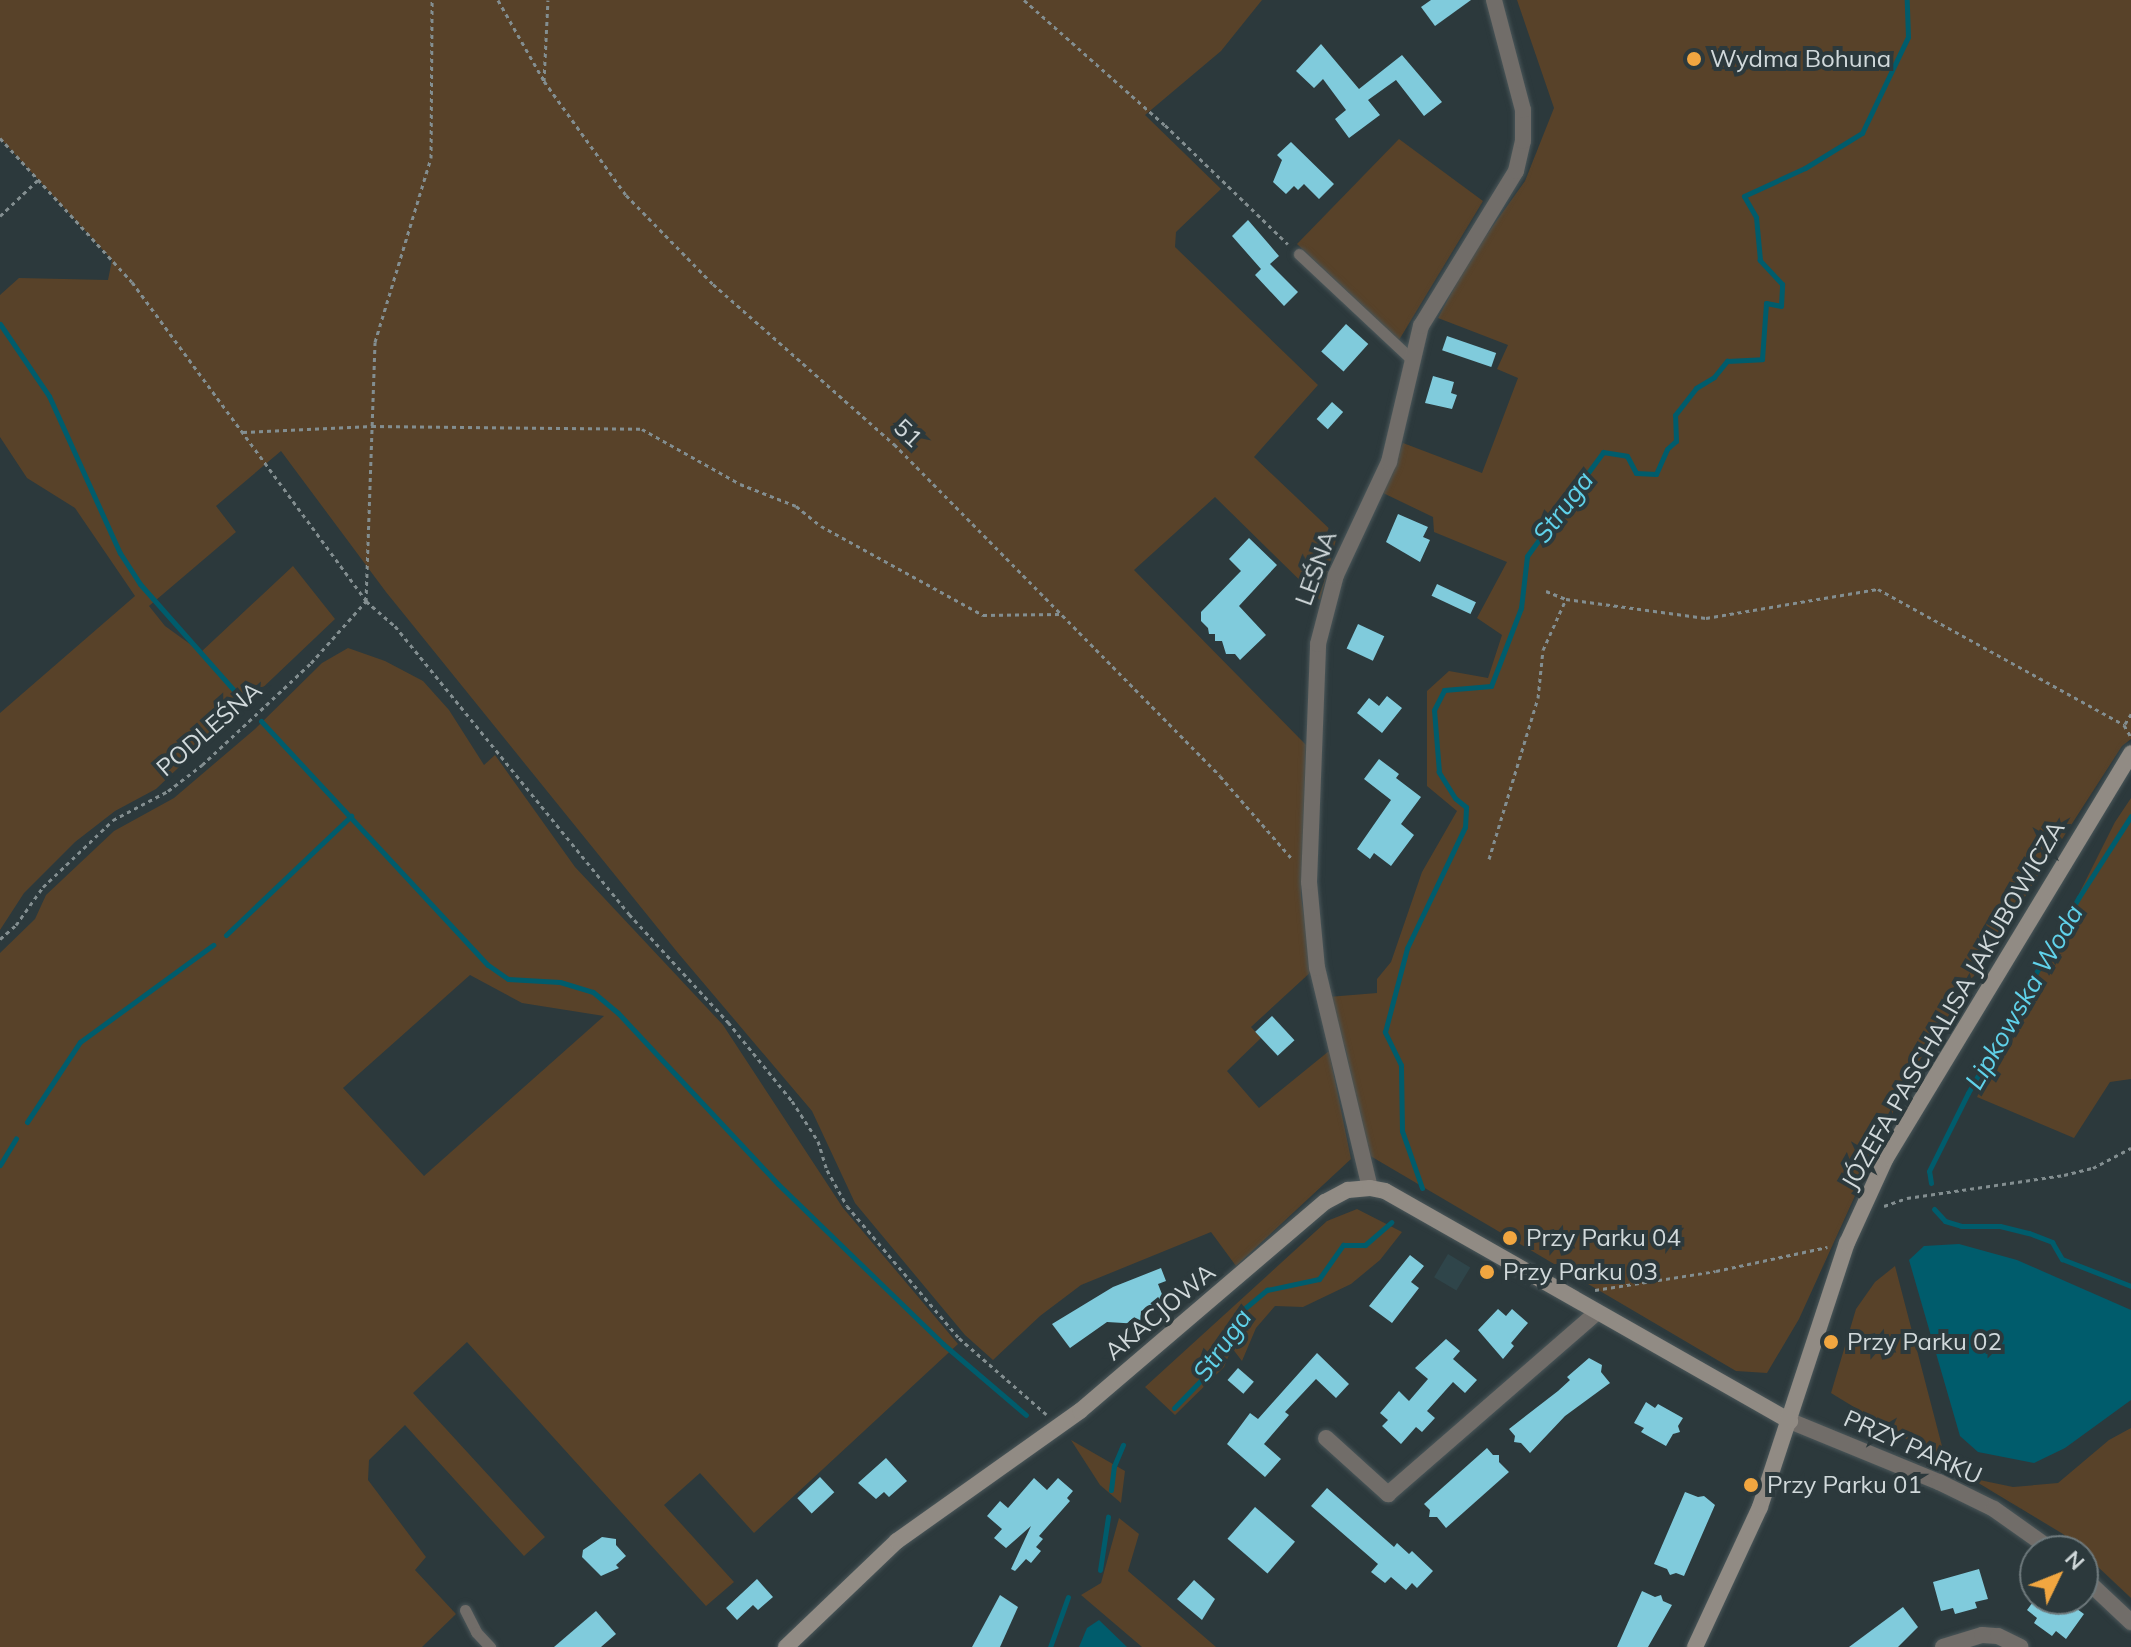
<!DOCTYPE html>
<html>
<head>
<meta charset="utf-8">
<style>
	body { margin:0 }
	#map { position:relative; width:2131px; height:1647px; overflow:hidden; background:#2c393c; font-family:Mulish,sans-serif }
	div>[style] { position:absolute }
	.built>* { inset:0; background:#2f454a; transform-origin:0 0 }
	.green>* { inset:0; background:#584229 }
	.water>* { inset:0; background:#005c6c }
	.stream>* { height:5px; margin:-2.5px; padding:0 2.5px; transform-origin:2.5px; border-radius:2.5px; background:#005c6c }
	.building>* { inset:0; background:#80cbdc; transform-origin:0 0 }
	.path>* { height:3px; margin-top:-1.5px; transform-origin:0; background:repeating-linear-gradient(90deg,#838e90 0 4px,transparent 0 8px) }
	.roads { filter:drop-shadow(0 0 2px #4a5659) drop-shadow(0 0 2px #4a5659) }
	.lane>* { height:11px; margin:-5.5px; padding:0 5.5px; transform-origin:5.5px; border-radius:5.5px; background:#716d69 }
	.street>* { height:16px; margin:-8px; padding:0 8px; transform-origin:8px; border-radius:8px; background:#716d69 }
	.secondary>* { height:16px; margin:-8px; padding:0 8px; transform-origin:8px; border-radius:8px; background:#918b84 }
	.dots>* { width:22px; height:22px; translate:-50% -50%; box-sizing:border-box; border:4px solid #2c393c; border-radius:50% }
	span { translate:-50% -50%; white-space:nowrap; text-align:center; line-height:1.15; -webkit-text-stroke:8px #2c393c; paint-order:stroke }
	.poi-label { font-size:24px; color:#d1d9db }
	.left { translate:0 -50%; text-align:left }
	.street-label { font-size:24px; color:#d1d9db }
	.water-label { font-size:26px; color:#60d2ea; font-style:italic }
	.north { position:absolute; left:2019px; top:1535px; width:80px; height:80px; box-sizing:border-box; background:#2c393c; border:2px solid #6e797c; border-radius:50%; rotate:47deg; font-size:22px; font-weight:700; line-height:32px; text-align:center; color:#d1d9db }
	.north::after { content:''; display:block; margin:auto; width:28px; height:36px; background:#f1a640; clip-path:polygon(50% 0,100% 100%,50% 72%,0 100%) }
</style>
</head>
<body>
<div id="map">
	<div class="built">
		<div style="left:1448px;top:1254px;width:26px;height:27px;rotate:31deg"></div>
	</div>
	<div class="green">
		<div style="clip-path:polygon(0 0,1262px 0,1221px 51px,1145px 115px,1221px 189px,1176px 232px,1175px 247px,1318px 385px,1254px 457px,1337px 536px,1320px 600px,1215px 497px,1134px 570px,1306px 745px,1301px 896px,1313px 970px,1251px 1027px,1261px 1038px,1227px 1071px,1259px 1108px,1329px 1051px,1351px 1159px,1236px 1266px,1211px 1232px,1081px 1285px,1040px 1316px,993px 1360px,965px 1335px,855px 1203px,812px 1111px,678px 953px,386px 592px,281px 451px,216px 506px,236px 532px,149px 606px,165px 626px,201px 652px,293px 566px,335px 619px,156px 789px,115px 811px,75px 842px,24px 893px,0 930px,0 713px,135px 596px,75px 508px,27px 478px,0 437px,0 295px,19px 278px,108px 280px,112px 260px,0 138px)"></div>
		<div style="clip-path:polygon(1517px 0,2131px 0,2131px 739px,2122px 746px,1909px 1077px,1799px 1319px,1767px 1373px,1736px 1371px,1367px 1154px,1346px 1051px,1328px 997px,1377px 993px,1377px 979px,1391px 962px,1422px 872px,1457px 811px,1427px 786px,1427px 691px,1449px 671px,1488px 678px,1502px 635px,1477px 618px,1507px 562px,1434px 532px,1433px 517px,1381px 492px,1403px 443px,1482px 473px,1518px 378px,1497px 369px,1508px 345px,1438px 318px,1470px 258px,1525px 181px,1554px 108px)"></div>
		<div style="clip-path:polygon(1399px 139px,1483px 201px,1399px 340px,1297px 244px)"></div>
		<div style="clip-path:polygon(evenodd,348px 648px,385px 661px,423px 681px,449px 710px,484px 765px,495px 755px,575px 867px,723px 1025px,843px 1208px,958px 1344px,754px 1533px,700px 1473px,664px 1505px,734px 1582px,706px 1606px,467px 1342px,413px 1393px,545px 1537px,524px 1556px,405px 1425px,369px 1460px,368px 1480px,426px 1557px,415px 1570px,456px 1614px,422px 1647px,0 1647px,0 953px,35px 919px,46px 895px,114px 831px,174px 798px,255px 729px,322px 663px,348px 648px,470px 975px,522px 1003px,604px 1016px,424px 1176px,343px 1088px,470px 975px)"></div>
		<div style="clip-path:polygon(2131px 798px,2131px 1079px,2110px 1082px,2074px 1138px,1977px 1097px,2115px 822px)"></div>
		<div style="clip-path:polygon(1357px 1209px,1402px 1232px,1380px 1260px,1351px 1284px,1303px 1307px,1275px 1306px,1256px 1328px,1242px 1361px,1232px 1348px,1224px 1367px,1175px 1415px,1145px 1387px,1327px 1221px)"></div>
		<div style="clip-path:polygon(1895px 1266px,1943px 1450px,1970px 1478px,2013px 1487px,2058px 1483px,2109px 1440px,2131px 1428px,2131px 1598px,2063px 1534px,1970px 1478px,1831px 1393px,1856px 1309px,1875px 1282px)"></div>
		<div style="clip-path:polygon(1071px 1440px,1125px 1471px,1121px 1503px,1100px 1485px)"></div>
		<div style="clip-path:polygon(1119px 1518px,1139px 1534px,1128px 1571px,1216px 1647px,1142px 1647px,1081px 1595px,1101px 1583px)"></div>
	</div>
	<div class="water">
		<div style="clip-path:polygon(1959px 1244px,2017px 1260px,2131px 1310px,2131px 1400px,2065px 1448px,2034px 1463px,1978px 1452px,1960px 1436px,1909px 1260px,1924px 1246px)"></div>
		<div style="clip-path:polygon(1099px 1620px,1127px 1647px,1079px 1647px,1087px 1628px)"></div>
	</div>
	<div class="stream">
		<div style="left:0;top:324px;width:87px;rotate:55.8deg"></div>
		<div style="left:49px;top:396px;width:172px;rotate:65.7deg"></div>
		<div style="left:120px;top:553px;width:37px;rotate:57deg"></div>
		<div style="left:140px;top:584px;width:162px;rotate:48.5deg"></div>
		<div style="left:261px;top:721px;width:333px;rotate:47.1deg"></div>
		<div style="left:488px;top:965px;width:24px;rotate:35deg"></div>
		<div style="left:508px;top:979px;width:52px;rotate:3.3deg"></div>
		<div style="left:560px;top:982px;width:34px;rotate:17deg"></div>
		<div style="left:593px;top:992px;width:33px;rotate:40deg"></div>
		<div style="left:618px;top:1013px;width:234px;rotate:46.9deg"></div>
		<div style="left:778px;top:1184px;width:230px;rotate:44.1deg"></div>
		<div style="left:943px;top:1344px;width:109px;rotate:40.5deg"></div>
		<div style="left:226px;top:935px;width:173px;rotate:-43.6deg"></div>
		<div style="left:27px;top:1122px;width:96px;rotate:-56.5deg"></div>
		<div style="left:80px;top:1042px;width:165px;rotate:-36.1deg"></div>
		<div style="left:0;top:1165px;width:31px;rotate:-59deg"></div>
		<div style="left:1931px;top:1183px;width:12px;rotate:-99deg"></div>
		<div style="left:1929px;top:1171px;width:87px;rotate:-63.4deg"></div>
		<div style="left:1968px;top:1093px;width:225px;rotate:-60.5deg"></div>
		<div style="left:2079px;top:897px;width:96px;rotate:-57.3deg"></div>
		<div style="left:1422px;top:1188px;width:60px;rotate:-109.3deg"></div>
		<div style="left:1402px;top:1131px;width:66px;rotate:-90.9deg"></div>
		<div style="left:1401px;top:1065px;width:37px;rotate:-116deg"></div>
		<div style="left:1385px;top:1032px;width:87px;rotate:-75.3deg"></div>
		<div style="left:1407px;top:948px;width:134px;rotate:-64.4deg"></div>
		<div style="left:1465px;top:827px;width:20px;rotate:-87deg"></div>
		<div style="left:1466px;top:807px;width:14px;rotate:-141deg"></div>
		<div style="left:1455px;top:798px;width:31px;rotate:-122deg"></div>
		<div style="left:1439px;top:772px;width:62px;rotate:-94.6deg"></div>
		<div style="left:1434px;top:710px;width:22px;rotate:-63deg"></div>
		<div style="left:1444px;top:690px;width:47px;rotate:-4.9deg"></div>
		<div style="left:1491px;top:686px;width:84px;rotate:-69deg"></div>
		<div style="left:1521px;top:608px;width:52px;rotate:-83.4deg"></div>
		<div style="left:1527px;top:556px;width:129px;rotate:-53.8deg"></div>
		<div style="left:1603px;top:452px;width:24px;rotate:9deg"></div>
		<div style="left:1627px;top:456px;width:19px;rotate:62deg"></div>
		<div style="left:1636px;top:473px;width:20px;rotate:3deg"></div>
		<div style="left:1656px;top:474px;width:27px;rotate:-66deg"></div>
		<div style="left:1667px;top:449px;width:12px;rotate:-42deg"></div>
		<div style="left:1676px;top:441px;width:26px;rotate:-92deg"></div>
		<div style="left:1675px;top:415px;width:34px;rotate:-52deg"></div>
		<div style="left:1696px;top:388px;width:21px;rotate:-31deg"></div>
		<div style="left:1714px;top:377px;width:21px;rotate:-51deg"></div>
		<div style="left:1727px;top:361px;width:35px;rotate:-3deg"></div>
		<div style="left:1762px;top:359px;width:56px;rotate:-85.9deg"></div>
		<div style="left:1766px;top:303px;width:15px;rotate:11deg"></div>
		<div style="left:1781px;top:306px;width:22px;rotate:-87deg"></div>
		<div style="left:1782px;top:284px;width:33px;rotate:-133deg"></div>
		<div style="left:1760px;top:260px;width:43px;rotate:-95.3deg"></div>
		<div style="left:1756px;top:217px;width:24px;rotate:-120deg"></div>
		<div style="left:1744px;top:196px;width:67px;rotate:-24.7deg"></div>
		<div style="left:1805px;top:168px;width:67px;rotate:-31.6deg"></div>
		<div style="left:1862px;top:133px;width:106px;rotate:-64.4deg"></div>
		<div style="left:1908px;top:37px;width:37px;rotate:-92deg"></div>
		<div style="left:1934px;top:1209px;width:16px;rotate:47deg"></div>
		<div style="left:1945px;top:1221px;width:17px;rotate:17deg"></div>
		<div style="left:1961px;top:1226px;width:39px"></div>
		<div style="left:2000px;top:1226px;width:30px;rotate:14deg"></div>
		<div style="left:2029px;top:1233px;width:25px;rotate:21deg"></div>
		<div style="left:2052px;top:1242px;width:20px;rotate:60deg"></div>
		<div style="left:2062px;top:1259px;width:74px;rotate:21.4deg"></div>
		<div style="left:1174px;top:1408px;width:54px;rotate:-45.7deg"></div>
		<div style="left:1212px;top:1369px;width:61px;rotate:-64.7deg"></div>
		<div style="left:1238px;top:1314px;width:38px;rotate:-40deg"></div>
		<div style="left:1267px;top:1290px;width:53px;rotate:-11.9deg"></div>
		<div style="left:1319px;top:1279px;width:42px;rotate:-54.8deg"></div>
		<div style="left:1343px;top:1245px;width:22px"></div>
		<div style="left:1365px;top:1245px;width:35px;rotate:-41deg"></div>
		<div style="left:1111px;top:1490px;width:24px;rotate:-83deg"></div>
		<div style="left:1114px;top:1466px;width:23px;rotate:-67deg"></div>
		<div style="left:1100px;top:1570px;width:54px;rotate:-81.4deg"></div>
		<div style="left:1050px;top:1647px;width:53px;rotate:-70.2deg"></div>
	</div>
	<div class="building">
		<div style="clip-path:polygon(1431px 0,1471px 0,1435px 26px,1421px 7px)"></div>
		<div style="clip-path:polygon(1321px 44px,1359px 89px,1402px 55px,1442px 102px,1424px 116px,1396px 80px,1368px 100px,1380px 115px,1349px 138px,1335px 119px,1346px 110px,1323px 79px,1314px 88px,1296px 71px)"></div>
		<div style="clip-path:polygon(1291px 142px,1334px 184px,1319px 199px,1304px 184px,1298px 190px,1294px 186px,1286px 194px,1273px 182px,1282px 160px,1277px 155px)"></div>
		<div style="clip-path:polygon(1248px 220px,1279px 256px,1270px 264px,1298px 292px,1284px 306px,1255px 275px,1261px 269px,1232px 236px)"></div>
		<div style="left:1346px;top:324px;width:30px;height:37px;rotate:42deg"></div>
		<div style="left:1447px;top:336px;width:52px;height:15px;rotate:19deg"></div>
		<div style="clip-path:polygon(1433px 376px,1454px 382px,1451px 393px,1457px 395px,1452px 409px,1425px 403px)"></div>
		<div style="left:1332px;top:402px;width:15px;height:23px;rotate:42deg"></div>
		<div style="clip-path:polygon(1398px 514px,1428px 527px,1423px 537px,1430px 540px,1420px 562px,1386px 542px)"></div>
		<div style="clip-path:polygon(1249px 538px,1277px 565px,1239px 606px,1266px 635px,1240px 660px,1235px 654px,1226px 654px,1222px 641px,1215px 641px,1215px 634px,1209px 634px,1208px 628px,1201px 621px,1201px 612px,1241px 571px,1229px 559px)"></div>
		<div style="left:1437px;top:584px;width:43px;height:13px;rotate:25deg"></div>
		<div style="left:1358px;top:624px;width:29px;height:27px;rotate:25deg"></div>
		<div style="clip-path:polygon(1387px 696px,1402px 708px,1382px 733px,1357px 713px,1369px 698px,1379px 706px)"></div>
		<div style="clip-path:polygon(1379px 759px,1399px 774px,1396px 778px,1421px 797px,1401px 824px,1414px 835px,1391px 866px,1374px 853px,1370px 859px,1357px 849px,1391px 800px,1364px 779px)"></div>
		<div style="left:1272px;top:1016px;width:33px;height:23px;rotate:47deg"></div>
		<div style="clip-path:polygon(1410px 1255px,1424px 1266px,1411px 1282px,1419px 1288px,1392px 1323px,1369px 1306px)"></div>
		<div style="clip-path:polygon(1161px 1268px,1166px 1281px,1158px 1284px,1165px 1302px,1141px 1311px,1140px 1324px,1107px 1322px,1070px 1348px,1052px 1324px,1113px 1287px)"></div>
		<div style="clip-path:polygon(1498px 1309px,1506px 1316px,1512px 1309px,1528px 1323px,1511px 1343px,1514px 1346px,1503px 1359px,1478px 1330px)"></div>
		<div style="clip-path:polygon(1446px 1339px,1460px 1351px,1453px 1359px,1477px 1380px,1465px 1393px,1453px 1382px,1427px 1411px,1435px 1418px,1422px 1432px,1416px 1427px,1401px 1444px,1382px 1426px,1388px 1420px,1380px 1413px,1399px 1391px,1409px 1401px,1428px 1379px,1415px 1368px)"></div>
		<div style="clip-path:polygon(1317px 1353px,1349px 1384px,1336px 1398px,1316px 1379px,1285px 1412px,1289px 1415px,1264px 1444px,1281px 1459px,1265px 1477px,1227px 1444px,1250px 1413px,1258px 1419px)"></div>
		<div style="clip-path:polygon(1589px 1358px,1602px 1365px,1601px 1372px,1610px 1383px,1565px 1416px,1530px 1453px,1521px 1443px,1514px 1442px,1515px 1436px,1509px 1429px,1558px 1391px,1570px 1380px,1567px 1377px)"></div>
		<div style="left:1238px;top:1368px;width:21px;height:16px;rotate:41deg"></div>
		<div style="clip-path:polygon(1646px 1402px,1655px 1408px,1658px 1404px,1683px 1418px,1678px 1426px,1680px 1432px,1673px 1434px,1666px 1446px,1641px 1432px,1644px 1428px,1634px 1423px)"></div>
		<div style="clip-path:polygon(1487px 1448px,1493px 1455px,1499px 1455px,1499px 1462px,1509px 1472px,1446px 1528px,1437px 1517px,1429px 1517px,1430px 1510px,1424px 1504px)"></div>
		<div style="clip-path:polygon(886px 1458px,907px 1481px,889px 1497px,884px 1492px,876px 1499px,858px 1483px)"></div>
		<div style="left:820px;top:1477px;width:21px;height:31px;rotate:47deg"></div>
		<div style="clip-path:polygon(1034px 1478px,1047px 1490px,1058px 1478px,1073px 1491px,1067px 1498px,1070px 1501px,1039px 1536px,1043px 1539px,1036px 1547px,1041px 1551px,1031px 1563px,1026px 1559px,1015px 1571px,1011px 1569px,1031px 1526px,1006px 1548px,994px 1538px,1002px 1529px,987px 1516px,1000px 1501px,1008px 1508px)"></div>
		<div style="clip-path:polygon(1327px 1488px,1394px 1547px,1397px 1543px,1409px 1554px,1412px 1551px,1433px 1571px,1417px 1588px,1412px 1583px,1406px 1590px,1391px 1577px,1385px 1583px,1371px 1572px,1378px 1564px,1311px 1506px)"></div>
		<div style="clip-path:polygon(1685px 1492px,1698px 1497px,1704px 1496px,1715px 1505px,1684px 1576px,1676px 1573px,1670px 1575px,1667px 1569px,1654px 1564px)"></div>
		<div style="left:1255px;top:1507px;width:53px;height:42px;rotate:41deg"></div>
		<div style="clip-path:polygon(602px 1537px,616px 1539px,616px 1545px,626px 1556px,616px 1565px,619px 1568px,601px 1576px,582px 1557px,583px 1550px)"></div>
		<div style="clip-path:polygon(1979px 1569px,1988px 1599px,1975px 1602px,1977px 1608px,1955px 1614px,1953px 1608px,1941px 1611px,1933px 1582px)"></div>
		<div style="clip-path:polygon(757px 1579px,773px 1597px,758px 1610px,753px 1605px,737px 1620px,726px 1608px)"></div>
		<div style="clip-path:polygon(1194px 1580px,1215px 1599px,1202px 1620px,1177px 1599px)"></div>
		<div style="clip-path:polygon(1642px 1591px,1655px 1597px,1661px 1595px,1663px 1601px,1672px 1605px,1648px 1647px,1617px 1647px)"></div>
		<div style="clip-path:polygon(1000px 1595px,1018px 1607px,1000px 1647px,972px 1647px)"></div>
		<div style="clip-path:polygon(2035px 1599px,2063px 1599px,2084px 1614px,2066px 1639px,2056px 1631px,2052px 1636px,2034px 1623px,2037px 1618px,2027px 1610px)"></div>
		<div style="clip-path:polygon(1903px 1607px,1918px 1627px,1898px 1647px,1849px 1647px)"></div>
		<div style="clip-path:polygon(596px 1611px,616px 1634px,601px 1647px,554px 1647px)"></div>
	</div>
	<div class="path">
		<div style="left:498px;top:0;width:93px;rotate:60.4deg"></div>
		<div style="left:544px;top:81px;width:140px;rotate:54.3deg"></div>
		<div style="left:626px;top:195px;width:124px;rotate:45.7deg"></div>
		<div style="left:713px;top:284px;width:242px;rotate:41.5deg"></div>
		<div style="left:894px;top:444px;width:465px;rotate:45.5deg"></div>
		<div style="left:1220px;top:776px;width:111px;rotate:49deg"></div>
		<div style="left:1024px;top:0;width:188px;rotate:41.6deg"></div>
		<div style="left:1165px;top:125px;width:171px;rotate:44.1deg"></div>
		<div style="left:544px;top:81px;width:81px;rotate:-87.2deg"></div>
		<div style="left:0;top:138px;width:195px;rotate:47.5deg"></div>
		<div style="left:132px;top:282px;width:396px;rotate:53.7deg"></div>
		<div style="left:366px;top:601px;width:38px;rotate:41deg"></div>
		<div style="left:395px;top:626px;width:371px;rotate:50.9deg"></div>
		<div style="left:629px;top:914px;width:147px;rotate:47.5deg"></div>
		<div style="left:728px;top:1022px;width:102px;rotate:51deg"></div>
		<div style="left:792px;top:1101px;width:48px;rotate:57deg"></div>
		<div style="left:818px;top:1141px;width:30px;rotate:73deg"></div>
		<div style="left:827px;top:1170px;width:41px;rotate:60.9deg"></div>
		<div style="left:847px;top:1206px;width:173px;rotate:49.7deg"></div>
		<div style="left:959px;top:1338px;width:116px;rotate:41.1deg"></div>
		<div style="left:0;top:216px;width:52px;rotate:-43.5deg"></div>
		<div style="left:243px;top:432px;width:129px;rotate:-2.7deg"></div>
		<div style="left:372px;top:426px;width:270px;rotate:0.6deg"></div>
		<div style="left:642px;top:429px;width:112px;rotate:29.3deg"></div>
		<div style="left:740px;top:484px;width:60px;rotate:21.4deg"></div>
		<div style="left:796px;top:506px;width:32px;rotate:39deg"></div>
		<div style="left:821px;top:526px;width:185px;rotate:28.8deg"></div>
		<div style="left:983px;top:615px;width:79px;rotate:-0.7deg"></div>
		<div style="left:1546px;top:591px;width:22px;rotate:22deg"></div>
		<div style="left:366px;top:601px;width:259px;rotate:-88deg"></div>
		<div style="left:375px;top:342px;width:192px;rotate:-73.1deg"></div>
		<div style="left:431px;top:158px;width:158px;rotate:-89.6deg"></div>
		<div style="left:2125px;top:724px;width:12px;rotate:-59deg"></div>
		<div style="left:1489px;top:859px;width:168px;rotate:-73.1deg"></div>
		<div style="left:1538px;top:698px;width:48px;rotate:-84.1deg"></div>
		<div style="left:1543px;top:650px;width:56px;rotate:-65.7deg"></div>
		<div style="left:1566px;top:599px;width:141px;rotate:7.7deg"></div>
		<div style="left:1706px;top:618px;width:174px;rotate:-9.6deg"></div>
		<div style="left:1878px;top:589px;width:281px;rotate:28.9deg"></div>
		<div style="left:2124px;top:725px;width:14px;rotate:60deg"></div>
		<div style="left:0;top:939px;width:21px;rotate:-41deg"></div>
		<div style="left:16px;top:925px;width:47px;rotate:-54.6deg"></div>
		<div style="left:43px;top:887px;width:97px;rotate:-43.7deg"></div>
		<div style="left:113px;top:820px;width:62px;rotate:-27.8deg"></div>
		<div style="left:168px;top:791px;width:43px;rotate:-37.4deg"></div>
		<div style="left:202px;top:765px;width:149px;rotate:-43.1deg"></div>
		<div style="left:311px;top:663px;width:83px;rotate:-48.4deg"></div>
		<div style="left:1884px;top:1206px;width:24px;rotate:-19deg"></div>
		<div style="left:1907px;top:1198px;width:159px;rotate:-8.3deg"></div>
		<div style="left:2064px;top:1175px;width:30px;rotate:-14deg"></div>
		<div style="left:2093px;top:1168px;width:43px;rotate:-27.8deg"></div>
		<div style="left:1595px;top:1290px;width:122px;rotate:-8.9deg"></div>
		<div style="left:1716px;top:1271px;width:114px;rotate:-12.2deg"></div>
	</div>
	<div class="roads">
		<div class="lane">
			<div style="left:1299px;top:254px;width:152px;rotate:43.1deg"></div>
			<div style="left:465px;top:1610px;width:25px;rotate:63deg"></div>
			<div style="left:476px;top:1632px;width:21px;rotate:47deg"></div>
		</div>
		<div class="street">
			<div style="left:1370px;top:1188px;width:226px;rotate:-103.5deg"></div>
			<div style="left:1317px;top:968px;width:86px;rotate:-95.3deg"></div>
			<div style="left:1309px;top:882px;width:238px;rotate:-87.8deg"></div>
			<div style="left:1318px;top:644px;width:71px;rotate:-75.4deg"></div>
			<div style="left:1336px;top:575px;width:125px;rotate:-64.9deg"></div>
			<div style="left:1389px;top:462px;width:140px;rotate:-76.8deg"></div>
			<div style="left:1421px;top:326px;width:182px;rotate:-58.5deg"></div>
			<div style="left:1516px;top:171px;width:31px;rotate:-77deg"></div>
			<div style="left:1523px;top:141px;width:31px;rotate:-90deg"></div>
			<div style="left:1523px;top:110px;width:114px;rotate:-104.8deg"></div>
			<div style="left:1790px;top:1421px;width:161px;rotate:22.3deg"></div>
			<div style="left:1939px;top:1482px;width:61px;rotate:26.1deg"></div>
			<div style="left:1994px;top:1509px;width:72px;rotate:35.4deg"></div>
			<div style="left:1326px;top:1438px;width:84px;rotate:42.1deg"></div>
			<div style="left:1388px;top:1494px;width:277px;rotate:-41deg"></div>
			<div style="left:2083px;top:1577px;width:66px;rotate:43.2deg"></div>
			<div style="left:1943px;top:1647px;width:41px;rotate:-17.1deg"></div>
			<div style="left:1982px;top:1635px;width:16px;rotate:4deg"></div>
			<div style="left:1998px;top:1636px;width:25px;rotate:26deg"></div>
		</div>
		<div class="secondary">
			<div style="left:786px;top:1647px;width:153px;rotate:-43.7deg"></div>
			<div style="left:897px;top:1541px;width:224px;rotate:-35.4deg"></div>
			<div style="left:1080px;top:1411px;width:322px;rotate:-40.5deg"></div>
			<div style="left:1325px;top:1202px;width:26px;rotate:-28deg"></div>
			<div style="left:1348px;top:1190px;width:22px;rotate:-5deg"></div>
			<div style="left:1370px;top:1188px;width:15px;rotate:11deg"></div>
			<div style="left:1385px;top:1191px;width:466px;rotate:29.6deg"></div>
			<div style="left:1695px;top:1647px;width:154px;rotate:-65.1deg"></div>
			<div style="left:1760px;top:1507px;width:278px;rotate:-71.8deg"></div>
			<div style="left:1847px;top:1243px;width:94px;rotate:-65.4deg"></div>
			<div style="left:1886px;top:1158px;width:473px;rotate:-58.8deg"></div>
		</div>
	</div>
	<div class="dots">
		<div style="left:1694px;top:59px;background:#f1a640"></div>
		<div style="left:1510px;top:1238px;background:#f1a640"></div>
		<div style="left:1487px;top:1272px;background:#f1a640"></div>
		<div style="left:1831px;top:1342px;background:#f1a640"></div>
		<div style="left:1751px;top:1485px;background:#f1a640"></div>
	</div>
	<div class="poi-label">
		<span class="left" style="left:1710px;top:59px">Wydma Bohuna</span>
		<span class="left" style="left:1526px;top:1238px">Przy Parku 04</span>
		<span class="left" style="left:1503px;top:1272px">Przy Parku 03</span>
		<span class="left" style="left:1847px;top:1342px">Przy Parku 02</span>
		<span class="left" style="left:1767px;top:1485px">Przy Parku 01</span>
	</div>
	<div class="street-label">
		<span style="left:908px;top:433px;rotate:44deg">51</span>
		<span style="left:1316px;top:568px;rotate:-70deg">LEŚNA</span>
		<span style="left:209px;top:729px;rotate:-41deg">PODLEŚNA</span>
		<span style="left:1953px;top:1005px;rotate:-60deg">JÓZEFA PASCHALISA JAKUBOWICZA</span>
		<span style="left:1160px;top:1312px;rotate:-40deg">AKACJOWA</span>
		<span style="left:1913px;top:1447px;rotate:24deg">PRZY PARKU</span>
	</div>
	<div class="water-label">
		<span style="left:1563px;top:507px;rotate:-53deg">Struga</span>
		<span style="left:2024px;top:997px;rotate:-60deg">Lipkowska Woda</span>
		<span style="left:1222px;top:1345px;rotate:-55deg">Struga</span>
	</div>
	<div class="north">N</div>
</div>
</body>
</html>
